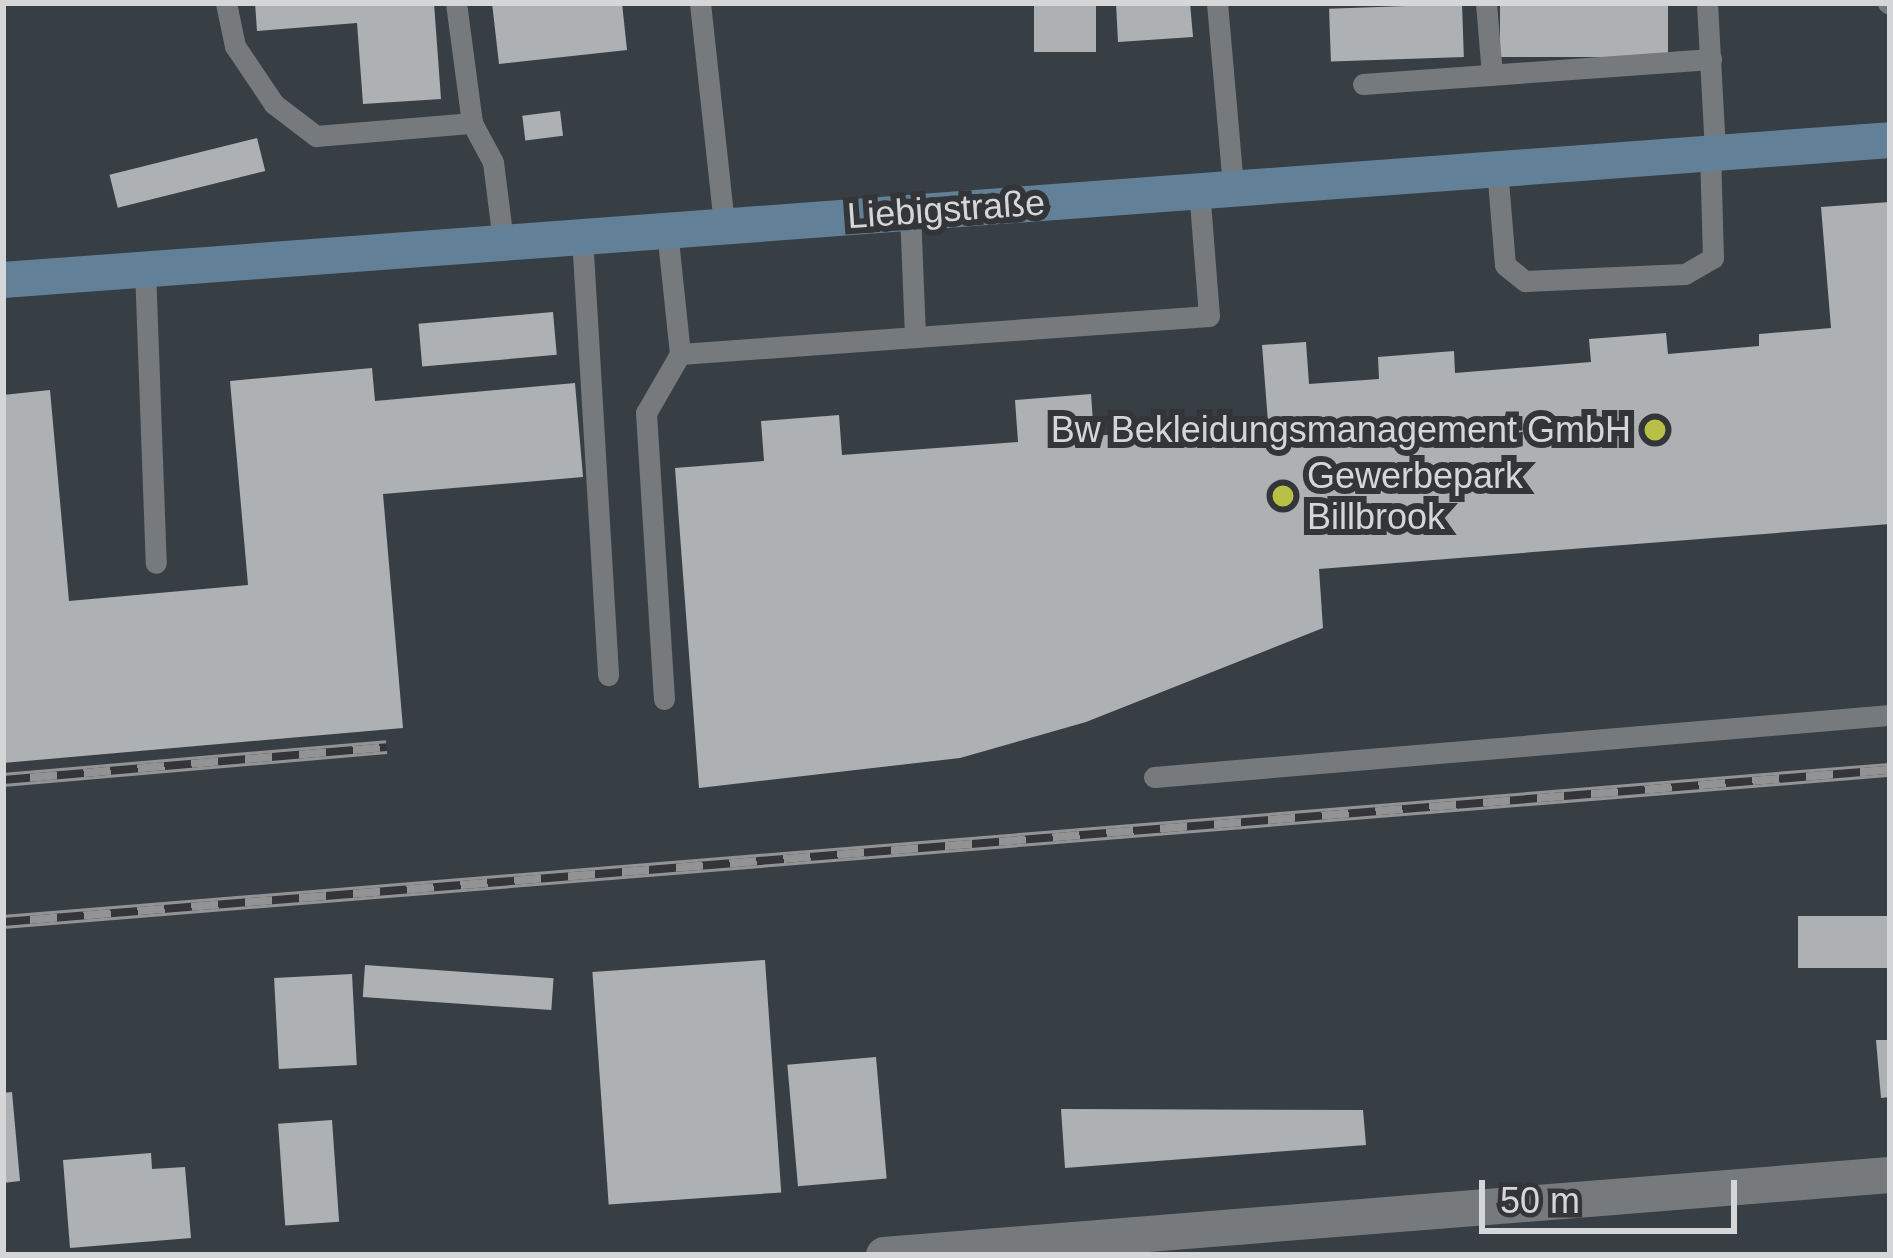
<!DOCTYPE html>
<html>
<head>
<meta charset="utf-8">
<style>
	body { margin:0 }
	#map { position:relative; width:1893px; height:1258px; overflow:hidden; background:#333538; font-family:Helvetica,sans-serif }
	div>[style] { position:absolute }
	.built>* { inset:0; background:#373f45; transform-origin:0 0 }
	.building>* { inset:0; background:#aeb1b4; transform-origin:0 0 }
	.lane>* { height:21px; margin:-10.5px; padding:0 10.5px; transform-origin:10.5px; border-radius:10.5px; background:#777a7c }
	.street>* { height:36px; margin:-18px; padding:0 18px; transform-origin:18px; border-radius:18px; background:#777a7c }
	.secondary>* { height:36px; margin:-18px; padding:0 18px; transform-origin:18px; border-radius:18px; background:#628198 }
	.rail>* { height:14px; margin-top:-7px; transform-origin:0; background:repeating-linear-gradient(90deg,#333538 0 27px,#929395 0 54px); box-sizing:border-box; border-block:3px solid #929395 }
	.dots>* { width:33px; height:33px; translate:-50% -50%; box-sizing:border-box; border:6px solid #333538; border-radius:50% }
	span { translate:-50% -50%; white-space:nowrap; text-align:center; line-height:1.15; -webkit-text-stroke:12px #333538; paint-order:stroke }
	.street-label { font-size:36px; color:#d5d6d8 }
	.poi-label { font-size:36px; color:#d5d6d8 }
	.right { translate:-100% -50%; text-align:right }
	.left { translate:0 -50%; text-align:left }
	.frame { position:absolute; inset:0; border:6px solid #d5d6d8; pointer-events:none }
	.scale { position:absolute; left:1479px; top:1180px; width:258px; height:54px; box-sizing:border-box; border:6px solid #d5d6d8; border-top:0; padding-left:15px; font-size:36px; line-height:42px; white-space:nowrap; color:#d5d6d8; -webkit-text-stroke:9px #333538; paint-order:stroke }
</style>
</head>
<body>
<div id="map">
	<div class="built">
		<div style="left:3px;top:3px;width:1887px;height:1252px"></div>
	</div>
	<div class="building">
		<div style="clip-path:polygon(255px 3px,434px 3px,441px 99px,363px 104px,357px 23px,257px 31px)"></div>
		<div style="clip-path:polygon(492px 3px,622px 3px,627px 50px,499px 64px)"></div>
		<div style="left:1034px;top:3px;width:62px;height:49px"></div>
		<div style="clip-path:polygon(1116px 3px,1190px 3px,1193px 37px,1118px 42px)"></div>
		<div style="left:1500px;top:3px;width:168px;height:54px"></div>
		<div style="left:1462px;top:4px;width:53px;height:133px;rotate:88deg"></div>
		<div style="left:560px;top:111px;width:25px;height:38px;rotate:83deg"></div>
		<div style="left:257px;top:138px;width:34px;height:152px;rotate:76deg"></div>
		<div style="clip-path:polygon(1890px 202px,1890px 524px,1319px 569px,1323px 628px,1086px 722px,960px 758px,699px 788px,675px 468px,764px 461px,761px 421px,839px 415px,842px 455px,1018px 442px,1015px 400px,1091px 394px,1094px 436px,1268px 422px,1262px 345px,1306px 342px,1309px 384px,1379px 379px,1378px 357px,1454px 351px,1455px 373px,1591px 362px,1589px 339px,1666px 333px,1668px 354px,1759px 346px,1759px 334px,1831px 328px,1821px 207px)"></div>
		<div style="left:553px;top:312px;width:43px;height:135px;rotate:85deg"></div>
		<div style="clip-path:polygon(372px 368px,375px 401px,575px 383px,583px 477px,383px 494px,403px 728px,3px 763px,3px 395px,50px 390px,69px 601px,248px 585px,230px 381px)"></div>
		<div style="left:1890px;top:916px;width:52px;height:92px;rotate:90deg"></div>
		<div style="left:765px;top:960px;width:233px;height:173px;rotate:86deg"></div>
		<div style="left:365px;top:965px;width:189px;height:32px;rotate:4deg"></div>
		<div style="left:352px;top:974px;width:91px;height:78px;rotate:87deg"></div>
		<div style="clip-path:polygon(1876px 1040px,1890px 1040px,1890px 1097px,1881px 1098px)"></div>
		<div style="left:876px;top:1057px;width:122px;height:89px;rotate:85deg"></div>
		<div style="clip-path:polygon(12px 1092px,20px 1181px,3px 1183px,3px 1093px)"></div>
		<div style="clip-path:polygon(1061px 1109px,1363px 1110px,1366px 1145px,1065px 1168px)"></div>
		<div style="left:332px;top:1120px;width:102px;height:54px;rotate:86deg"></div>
		<div style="clip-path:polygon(151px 1153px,152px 1169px,185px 1167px,191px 1238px,70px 1248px,63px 1160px)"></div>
	</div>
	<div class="lane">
		<div style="left:226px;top:3px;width:44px;rotate:78.2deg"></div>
		<div style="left:235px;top:46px;width:70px;rotate:56.1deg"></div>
		<div style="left:274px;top:104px;width:53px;rotate:37.3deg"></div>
		<div style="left:316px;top:136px;width:157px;rotate:-4.8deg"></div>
		<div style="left:456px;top:3px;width:121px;rotate:82.4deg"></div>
		<div style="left:472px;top:123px;width:44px;rotate:61.7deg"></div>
		<div style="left:493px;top:162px;width:80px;rotate:82.8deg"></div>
		<div style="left:700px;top:3px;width:223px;rotate:83.8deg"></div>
		<div style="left:1217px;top:3px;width:185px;rotate:85deg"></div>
		<div style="left:1486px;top:3px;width:72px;rotate:85.2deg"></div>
		<div style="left:1707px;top:3px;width:148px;rotate:86.9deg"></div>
		<div style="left:1888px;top:3px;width:2px;rotate:27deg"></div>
		<div style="left:1363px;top:84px;width:349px;rotate:-4.1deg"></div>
		<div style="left:1497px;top:168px;width:97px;rotate:85.3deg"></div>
		<div style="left:1505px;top:265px;width:26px;rotate:39deg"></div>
		<div style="left:1525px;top:281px;width:160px;rotate:-2.5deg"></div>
		<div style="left:1685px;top:274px;width:32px;rotate:-30deg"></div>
		<div style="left:1713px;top:258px;width:106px;rotate:-91.6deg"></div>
		<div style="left:910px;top:212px;width:125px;rotate:87.7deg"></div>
		<div style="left:582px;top:236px;width:440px;rotate:86.6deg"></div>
		<div style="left:145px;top:269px;width:294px;rotate:87.9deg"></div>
		<div style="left:680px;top:354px;width:530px;rotate:-4.11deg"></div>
		<div style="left:1209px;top:316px;width:126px;rotate:-94.5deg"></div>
		<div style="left:664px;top:699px;width:287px;rotate:-93.6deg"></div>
		<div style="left:646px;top:413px;width:68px;rotate:-60deg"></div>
		<div style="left:680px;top:354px;width:125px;rotate:-96deg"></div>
		<div style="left:1154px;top:777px;width:739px;rotate:-4.82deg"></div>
	</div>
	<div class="street">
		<div style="left:884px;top:1255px;width:1009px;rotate:-4.55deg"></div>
	</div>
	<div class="secondary">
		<div style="left:3px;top:280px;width:1892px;rotate:-4.24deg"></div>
	</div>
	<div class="rail">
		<div style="left:3px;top:780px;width:385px;rotate:-4.9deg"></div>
		<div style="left:3px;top:922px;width:1893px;rotate:-4.61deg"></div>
	</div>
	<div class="dots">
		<div style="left:1655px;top:430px;background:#b9c046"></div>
		<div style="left:1283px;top:496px;background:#b9c046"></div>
	</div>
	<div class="street-label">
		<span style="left:946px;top:209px;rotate:-4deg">Liebigstraße</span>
	</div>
	<div class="poi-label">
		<span class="right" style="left:1631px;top:430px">Bw Bekleidungsmanagement GmbH</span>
		<span class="left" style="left:1307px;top:496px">Gewerbepark<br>Billbrook</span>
	</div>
	<div class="frame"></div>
	<div class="scale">50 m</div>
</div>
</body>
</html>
